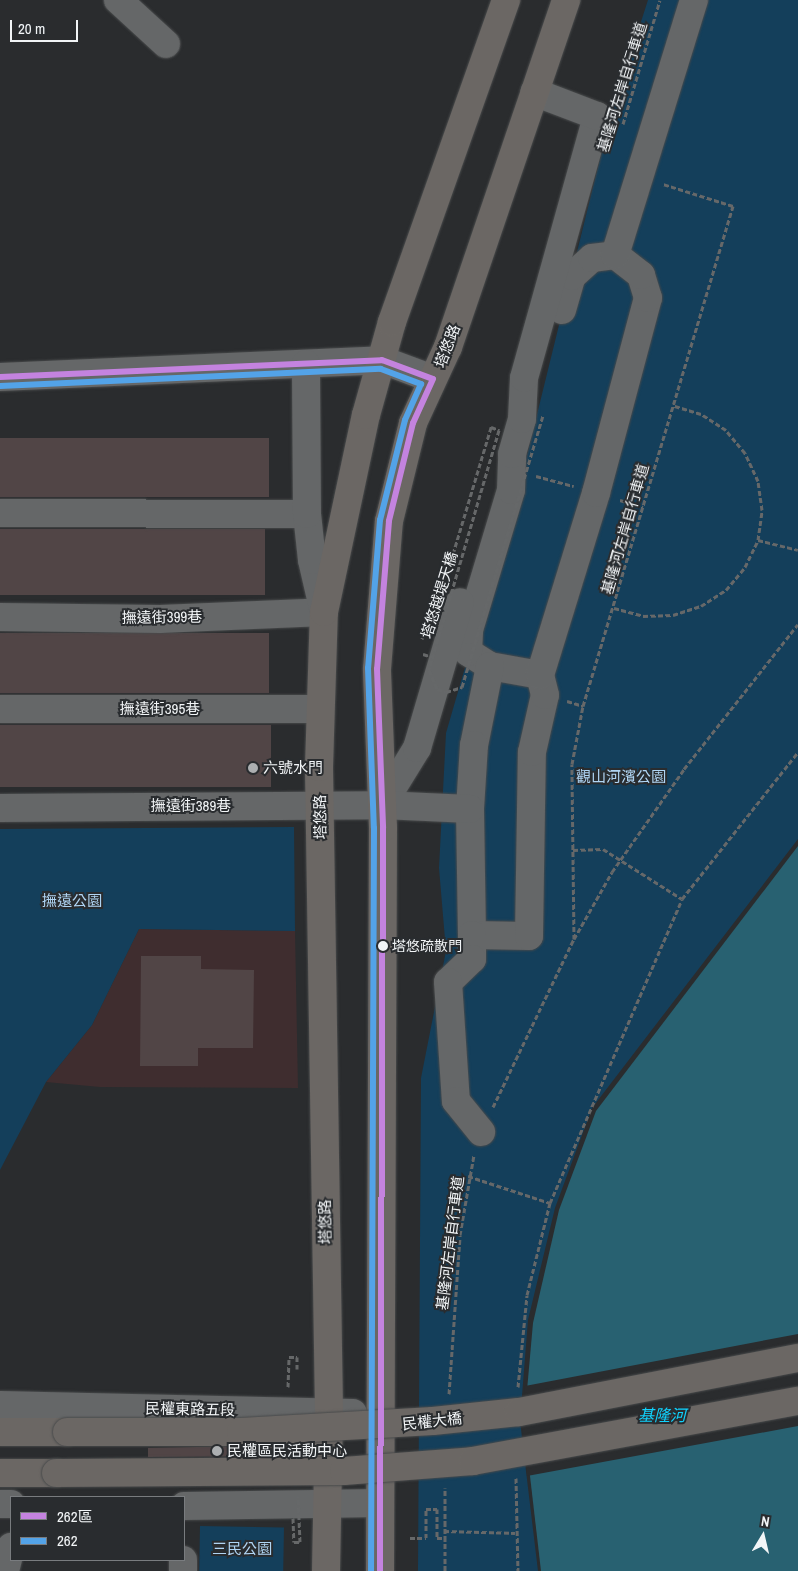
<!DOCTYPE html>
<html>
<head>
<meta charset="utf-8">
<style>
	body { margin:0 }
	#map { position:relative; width:798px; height:1571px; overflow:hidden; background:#2a2c2e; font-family:"Archivo Narrow","Noto Sans TC",sans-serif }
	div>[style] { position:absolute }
	.industrial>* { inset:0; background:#3f2d2f }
	.green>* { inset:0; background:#143f5b; transform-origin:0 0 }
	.water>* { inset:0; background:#286171 }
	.pier>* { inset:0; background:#2a2c2e }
	.building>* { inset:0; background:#514546; transform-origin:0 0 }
	.path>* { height:3px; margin-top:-1.5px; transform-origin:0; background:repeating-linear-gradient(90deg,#666869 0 5px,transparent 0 7.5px) }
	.roads { filter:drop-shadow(0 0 1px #484a4b) drop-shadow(0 0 1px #484a4b) }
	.minor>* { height:28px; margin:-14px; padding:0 14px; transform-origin:14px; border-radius:14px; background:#656768 }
	.major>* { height:28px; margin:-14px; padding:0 14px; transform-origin:14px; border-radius:14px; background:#6b6764 }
	.path-bridge>* { height:3px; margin-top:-1.5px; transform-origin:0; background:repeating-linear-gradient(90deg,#666869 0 5px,transparent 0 7.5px) }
	.bridges { filter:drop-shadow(0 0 1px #484a4b) drop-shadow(0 0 1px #484a4b) }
	.major-bridge>* { height:28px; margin:-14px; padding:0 14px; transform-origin:14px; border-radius:14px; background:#6b6764 }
	.bus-1>* { height:6px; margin:-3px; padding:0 3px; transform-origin:3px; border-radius:3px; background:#c483df }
	.bus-2>* { height:6px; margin:-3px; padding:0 3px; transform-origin:3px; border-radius:3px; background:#53a3e8 }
	.dots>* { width:14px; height:14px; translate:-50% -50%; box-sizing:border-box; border:2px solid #292c2f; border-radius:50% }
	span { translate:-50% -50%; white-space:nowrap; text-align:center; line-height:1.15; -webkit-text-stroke:4px #292c2f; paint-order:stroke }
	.bus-label { font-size:14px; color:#f2f5f7 }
	.left { translate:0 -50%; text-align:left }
	.street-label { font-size:15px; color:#f2f5f7 }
	.poi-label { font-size:15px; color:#f2f5f7 }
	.park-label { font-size:15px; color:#afd4f3 }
	.water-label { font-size:16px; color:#10d3fe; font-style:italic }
	.legend { position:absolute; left:10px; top:1496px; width:175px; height:65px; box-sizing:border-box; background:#292c2f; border:1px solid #797c7f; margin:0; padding:6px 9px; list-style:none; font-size:15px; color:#f2f5f7 }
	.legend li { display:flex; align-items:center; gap:10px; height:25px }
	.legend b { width:25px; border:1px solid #797c7f }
	.north { position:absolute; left:738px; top:1511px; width:50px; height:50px; -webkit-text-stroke:4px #292c2f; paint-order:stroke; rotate:9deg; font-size:14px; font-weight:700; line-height:20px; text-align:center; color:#f2f5f7 }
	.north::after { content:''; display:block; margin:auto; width:18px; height:22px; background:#f2f5f7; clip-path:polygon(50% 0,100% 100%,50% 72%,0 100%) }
	.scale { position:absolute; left:10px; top:20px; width:68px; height:22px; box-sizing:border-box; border:2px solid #f2f5f7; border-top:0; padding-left:6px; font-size:15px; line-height:18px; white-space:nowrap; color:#f2f5f7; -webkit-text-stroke:4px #292c2f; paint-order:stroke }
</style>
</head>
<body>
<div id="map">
	<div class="industrial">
		<div style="clip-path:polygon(139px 929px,295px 931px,298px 1088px,100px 1087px,46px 1082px,92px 1025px)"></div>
	</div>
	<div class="green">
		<div style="clip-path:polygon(648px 0,798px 0,798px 839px,592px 1108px,555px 1208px,528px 1320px,520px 1421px,538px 1571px,418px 1571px,421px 1078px,446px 951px,439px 868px,446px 733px,528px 451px,610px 118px)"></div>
		<div style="clip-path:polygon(294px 827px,295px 931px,139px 929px,92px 1025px,46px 1082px,0 1170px,0 829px)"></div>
		<div style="left:200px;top:1526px;width:84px;height:45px;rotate:1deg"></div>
	</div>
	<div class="water">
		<div style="clip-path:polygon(798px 846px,798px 1571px,541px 1571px,524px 1424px,533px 1323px,559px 1210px,596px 1111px)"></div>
	</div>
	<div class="pier">
		<div style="clip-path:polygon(798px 1334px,798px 1426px,527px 1476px,522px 1424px,525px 1386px)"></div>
	</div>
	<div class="building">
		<div style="left:0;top:438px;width:269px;height:59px"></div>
		<div style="left:0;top:529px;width:265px;height:66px"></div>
		<div style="left:0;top:633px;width:269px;height:60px"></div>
		<div style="left:0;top:725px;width:271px;height:62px"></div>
		<div style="clip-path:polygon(141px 956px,201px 956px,201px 969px,254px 970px,253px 1048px,198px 1048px,198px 1066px,140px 1066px)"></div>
		<div style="clip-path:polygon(287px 1445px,287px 1456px,148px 1457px,148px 1448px)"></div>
	</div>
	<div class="path">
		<div style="left:623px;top:124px;width:129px;rotate:-73.4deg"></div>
		<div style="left:536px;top:476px;width:39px;rotate:15deg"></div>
		<div style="left:620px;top:500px;width:24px;rotate:17deg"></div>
		<div style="left:758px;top:540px;width:41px;rotate:14deg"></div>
		<div style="left:614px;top:608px;width:30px;rotate:15deg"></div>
		<div style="left:643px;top:616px;width:30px;rotate:-2deg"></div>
		<div style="left:673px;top:615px;width:29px;rotate:-18deg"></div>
		<div style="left:701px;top:606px;width:30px;rotate:-33deg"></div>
		<div style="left:726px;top:590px;width:30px;rotate:-50deg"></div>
		<div style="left:745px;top:567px;width:30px;rotate:-64deg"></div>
		<div style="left:758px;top:540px;width:30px;rotate:-82deg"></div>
		<div style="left:762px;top:510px;width:29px;rotate:-98deg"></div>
		<div style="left:758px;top:481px;width:31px;rotate:-115deg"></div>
		<div style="left:745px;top:453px;width:30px;rotate:-130deg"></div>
		<div style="left:726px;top:430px;width:30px;rotate:-147deg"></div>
		<div style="left:701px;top:414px;width:30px;rotate:-163deg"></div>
		<div style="left:567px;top:701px;width:17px;rotate:17deg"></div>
		<div style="left:573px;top:850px;width:30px;rotate:-2deg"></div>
		<div style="left:603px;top:849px;width:93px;rotate:32.3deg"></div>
		<div style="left:574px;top:939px;width:175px;rotate:-90.7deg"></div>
		<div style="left:572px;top:764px;width:59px;rotate:-79.3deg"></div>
		<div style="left:583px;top:706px;width:522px;rotate:-73.3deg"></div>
		<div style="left:733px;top:206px;width:73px;rotate:-162.6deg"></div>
		<div style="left:493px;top:1107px;width:187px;rotate:-64.3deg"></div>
		<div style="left:574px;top:939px;width:77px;rotate:-60.4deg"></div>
		<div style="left:612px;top:872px;width:126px;rotate:-55deg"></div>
		<div style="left:684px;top:769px;width:184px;rotate:-51.8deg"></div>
		<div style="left:468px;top:1176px;width:86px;rotate:18.2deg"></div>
		<div style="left:288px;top:1387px;width:30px;rotate:-88deg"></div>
		<div style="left:289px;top:1357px;width:8px"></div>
		<div style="left:297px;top:1357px;width:12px;rotate:90deg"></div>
		<div style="left:518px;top:1387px;width:92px;rotate:-84.4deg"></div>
		<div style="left:527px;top:1295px;width:95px;rotate:-76deg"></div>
		<div style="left:550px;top:1203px;width:331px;rotate:-66.5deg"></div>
		<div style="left:682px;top:899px;width:187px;rotate:-51.7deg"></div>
		<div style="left:449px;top:1394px;width:159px;rotate:-86deg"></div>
		<div style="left:460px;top:1235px;width:81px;rotate:-80.1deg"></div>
		<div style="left:516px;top:1478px;width:93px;rotate:88.8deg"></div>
		<div style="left:444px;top:1531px;width:71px;rotate:1.6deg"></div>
		<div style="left:410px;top:1538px;width:16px"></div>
		<div style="left:426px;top:1538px;width:29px;rotate:-90deg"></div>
		<div style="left:426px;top:1509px;width:11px"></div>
		<div style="left:437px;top:1509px;width:29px;rotate:90deg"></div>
		<div style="left:437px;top:1538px;width:6px"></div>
		<div style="left:445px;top:1571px;width:83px;rotate:-90deg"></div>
	</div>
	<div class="roads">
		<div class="minor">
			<div style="left:118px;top:0;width:65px;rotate:42.5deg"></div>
			<div style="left:562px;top:310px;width:35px;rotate:-74deg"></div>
			<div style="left:572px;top:276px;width:27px;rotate:-42deg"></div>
			<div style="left:592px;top:258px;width:23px;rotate:-7deg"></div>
			<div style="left:0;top:377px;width:382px;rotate:-2.5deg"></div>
			<div style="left:382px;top:360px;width:54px;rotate:20.4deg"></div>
			<div style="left:0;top:513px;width:307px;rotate:0.2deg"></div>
			<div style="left:0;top:617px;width:160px;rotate:0.7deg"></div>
			<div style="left:160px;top:619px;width:164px;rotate:-2.4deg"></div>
			<div style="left:324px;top:612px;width:53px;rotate:-103deg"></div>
			<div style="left:312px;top:560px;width:46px;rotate:-96.2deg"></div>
			<div style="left:307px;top:514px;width:150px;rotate:-90.4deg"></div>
			<div style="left:490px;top:666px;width:26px;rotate:-148deg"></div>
			<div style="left:468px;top:652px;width:22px;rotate:-87deg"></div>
			<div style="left:469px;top:630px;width:146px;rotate:-73.3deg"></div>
			<div style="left:511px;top:490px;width:36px;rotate:-88deg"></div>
			<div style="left:512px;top:454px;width:36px;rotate:-74deg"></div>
			<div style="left:522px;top:419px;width:41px;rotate:-87.2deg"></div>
			<div style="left:524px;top:378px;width:272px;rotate:-74.4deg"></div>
			<div style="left:597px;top:116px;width:67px;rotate:-159.1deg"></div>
			<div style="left:540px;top:675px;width:51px;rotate:-169.8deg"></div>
			<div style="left:490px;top:666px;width:81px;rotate:101.4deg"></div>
			<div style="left:474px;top:745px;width:64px;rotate:93.6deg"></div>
			<div style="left:470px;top:809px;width:126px;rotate:89.1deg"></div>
			<div style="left:472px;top:935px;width:57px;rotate:1deg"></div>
			<div style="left:529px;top:936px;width:184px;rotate:-89.1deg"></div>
			<div style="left:532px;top:752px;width:58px;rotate:-77.2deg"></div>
			<div style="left:545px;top:695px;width:21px;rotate:-104deg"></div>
			<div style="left:540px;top:675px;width:190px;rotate:-72.9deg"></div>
			<div style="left:596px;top:493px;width:202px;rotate:-75.1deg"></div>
			<div style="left:648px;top:298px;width:24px;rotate:-107deg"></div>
			<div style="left:641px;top:275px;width:33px;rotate:-142deg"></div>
			<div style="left:615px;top:255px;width:267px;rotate:-72.8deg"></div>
			<div style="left:0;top:709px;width:320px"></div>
			<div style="left:382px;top:805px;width:67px;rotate:-58.4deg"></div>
			<div style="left:417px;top:748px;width:152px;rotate:-73.6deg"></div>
			<div style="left:0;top:808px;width:382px;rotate:-0.4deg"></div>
			<div style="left:382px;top:805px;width:88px;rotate:2.6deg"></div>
			<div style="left:472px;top:935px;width:24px;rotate:90deg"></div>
			<div style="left:472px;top:959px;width:33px;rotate:136deg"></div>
			<div style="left:448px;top:982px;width:119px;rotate:86.2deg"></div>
			<div style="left:456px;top:1101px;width:40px;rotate:51deg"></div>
			<div style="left:0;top:1405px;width:353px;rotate:1.3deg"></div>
			<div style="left:0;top:1504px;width:11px"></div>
			<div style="left:184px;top:1506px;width:196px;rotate:-0.9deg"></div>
			<div style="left:183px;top:1560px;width:11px;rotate:90deg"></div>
			<div style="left:5px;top:1571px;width:25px;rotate:-76deg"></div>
		</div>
		<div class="major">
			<div style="left:0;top:1432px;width:67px"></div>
			<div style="left:0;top:1473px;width:56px"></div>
			<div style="left:326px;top:1571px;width:159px;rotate:-88.9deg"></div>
			<div style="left:329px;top:1412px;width:645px;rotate:-90.89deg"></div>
			<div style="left:319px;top:767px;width:155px;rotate:-88.2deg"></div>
			<div style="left:324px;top:612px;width:201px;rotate:-78deg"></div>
			<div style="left:366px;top:415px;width:97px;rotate:-74.4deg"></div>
			<div style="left:392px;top:322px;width:342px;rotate:-70.5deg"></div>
			<div style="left:380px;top:1571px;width:743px;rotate:-89.77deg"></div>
			<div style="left:383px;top:828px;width:159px;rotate:-92.2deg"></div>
			<div style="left:377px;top:669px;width:148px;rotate:-85.4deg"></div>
			<div style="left:389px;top:521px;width:101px;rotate:-76.2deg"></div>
			<div style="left:413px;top:423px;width:84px;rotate:-65.3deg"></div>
			<div style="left:448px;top:347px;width:367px;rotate:-71.2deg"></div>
		</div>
	</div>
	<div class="path-bridge">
		<div style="left:422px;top:639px;width:90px;rotate:-70deg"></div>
		<div style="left:453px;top:554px;width:133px;rotate:-73.3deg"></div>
		<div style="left:491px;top:427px;width:9px;rotate:21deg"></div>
		<div style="left:499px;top:430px;width:250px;rotate:106.3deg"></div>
		<div style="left:429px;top:670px;width:21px;rotate:67deg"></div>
		<div style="left:437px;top:689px;width:9px;rotate:18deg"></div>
		<div style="left:446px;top:692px;width:17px;rotate:-17deg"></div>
		<div style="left:462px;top:687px;width:284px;rotate:-73.4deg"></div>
		<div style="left:423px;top:654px;width:9px;rotate:18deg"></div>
		<div style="left:293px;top:1518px;width:24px;rotate:88deg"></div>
		<div style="left:294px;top:1542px;width:6px"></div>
		<div style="left:300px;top:1542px;width:46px;rotate:-92.5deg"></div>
	</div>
	<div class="bridges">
		<div class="major-bridge">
			<div style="left:67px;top:1432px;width:174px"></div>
			<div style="left:241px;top:1432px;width:192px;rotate:-3.3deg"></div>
			<div style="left:433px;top:1421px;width:86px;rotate:-6deg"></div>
			<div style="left:519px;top:1412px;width:284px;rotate:-11deg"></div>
			<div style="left:56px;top:1473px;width:288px;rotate:-0.4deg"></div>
			<div style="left:344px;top:1471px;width:129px;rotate:-4.4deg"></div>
			<div style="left:473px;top:1461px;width:330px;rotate:-10.5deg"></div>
		</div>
	</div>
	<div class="bus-1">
		<div style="left:0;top:377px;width:382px;rotate:-2.5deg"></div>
		<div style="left:382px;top:360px;width:54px;rotate:20.4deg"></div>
		<div style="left:433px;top:379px;width:48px;rotate:114.4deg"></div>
		<div style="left:413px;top:423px;width:101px;rotate:103.8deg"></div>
		<div style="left:389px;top:521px;width:148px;rotate:94.6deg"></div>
		<div style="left:377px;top:669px;width:159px;rotate:87.8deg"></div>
		<div style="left:383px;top:828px;width:743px;rotate:90.23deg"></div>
	</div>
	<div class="bus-2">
		<div style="left:0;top:386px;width:381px;rotate:-2.6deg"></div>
		<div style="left:381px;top:369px;width:43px;rotate:20.6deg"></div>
		<div style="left:421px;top:384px;width:39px;rotate:114deg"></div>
		<div style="left:405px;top:420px;width:103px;rotate:104deg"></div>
		<div style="left:380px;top:520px;width:148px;rotate:94.6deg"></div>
		<div style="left:368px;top:668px;width:160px;rotate:87.9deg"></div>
		<div style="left:374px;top:828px;width:743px;rotate:90.23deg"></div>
	</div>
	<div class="dots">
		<div style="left:253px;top:768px;background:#acafb1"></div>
		<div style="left:383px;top:946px;background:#f2f5f7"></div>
		<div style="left:217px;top:1451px;background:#acafb1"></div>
	</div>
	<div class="bus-label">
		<span class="left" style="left:392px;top:946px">塔悠疏散門</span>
	</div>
	<div class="street-label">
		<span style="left:622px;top:87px;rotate:-73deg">基隆河左岸自行車道</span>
		<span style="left:447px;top:346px;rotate:-69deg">塔悠路</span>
		<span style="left:625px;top:529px;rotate:-74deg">基隆河左岸自行車道</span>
		<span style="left:439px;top:595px;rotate:-73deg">塔悠越堤天橋</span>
		<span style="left:162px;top:617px;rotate:-1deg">撫遠街399巷</span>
		<span style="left:160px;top:709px">撫遠街395巷</span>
		<span style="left:191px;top:806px">撫遠街389巷</span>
		<span style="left:320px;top:817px;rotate:-91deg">塔悠路</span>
		<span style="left:325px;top:1222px;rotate:-91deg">塔悠路</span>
		<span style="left:450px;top:1243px;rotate:-83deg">基隆河左岸自行車道</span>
		<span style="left:190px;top:1409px;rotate:1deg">民權東路五段</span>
		<span style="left:432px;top:1421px;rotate:-6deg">民權大橋</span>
	</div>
	<div class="poi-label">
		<span class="left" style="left:263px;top:768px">六號水門</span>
		<span class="left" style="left:227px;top:1451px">民權區民活動中心</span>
	</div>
	<div class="park-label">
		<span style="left:621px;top:777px">觀山河濱公園</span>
		<span style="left:72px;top:901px">撫遠公園</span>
		<span style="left:242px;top:1549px">三民公園</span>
	</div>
	<div class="water-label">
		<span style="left:662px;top:1415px">基隆河</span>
	</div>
	<ul class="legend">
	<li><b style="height:6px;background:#c483df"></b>262區</li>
	<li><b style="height:6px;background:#53a3e8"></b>262</li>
	</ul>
	<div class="north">N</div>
	<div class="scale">20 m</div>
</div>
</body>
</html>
